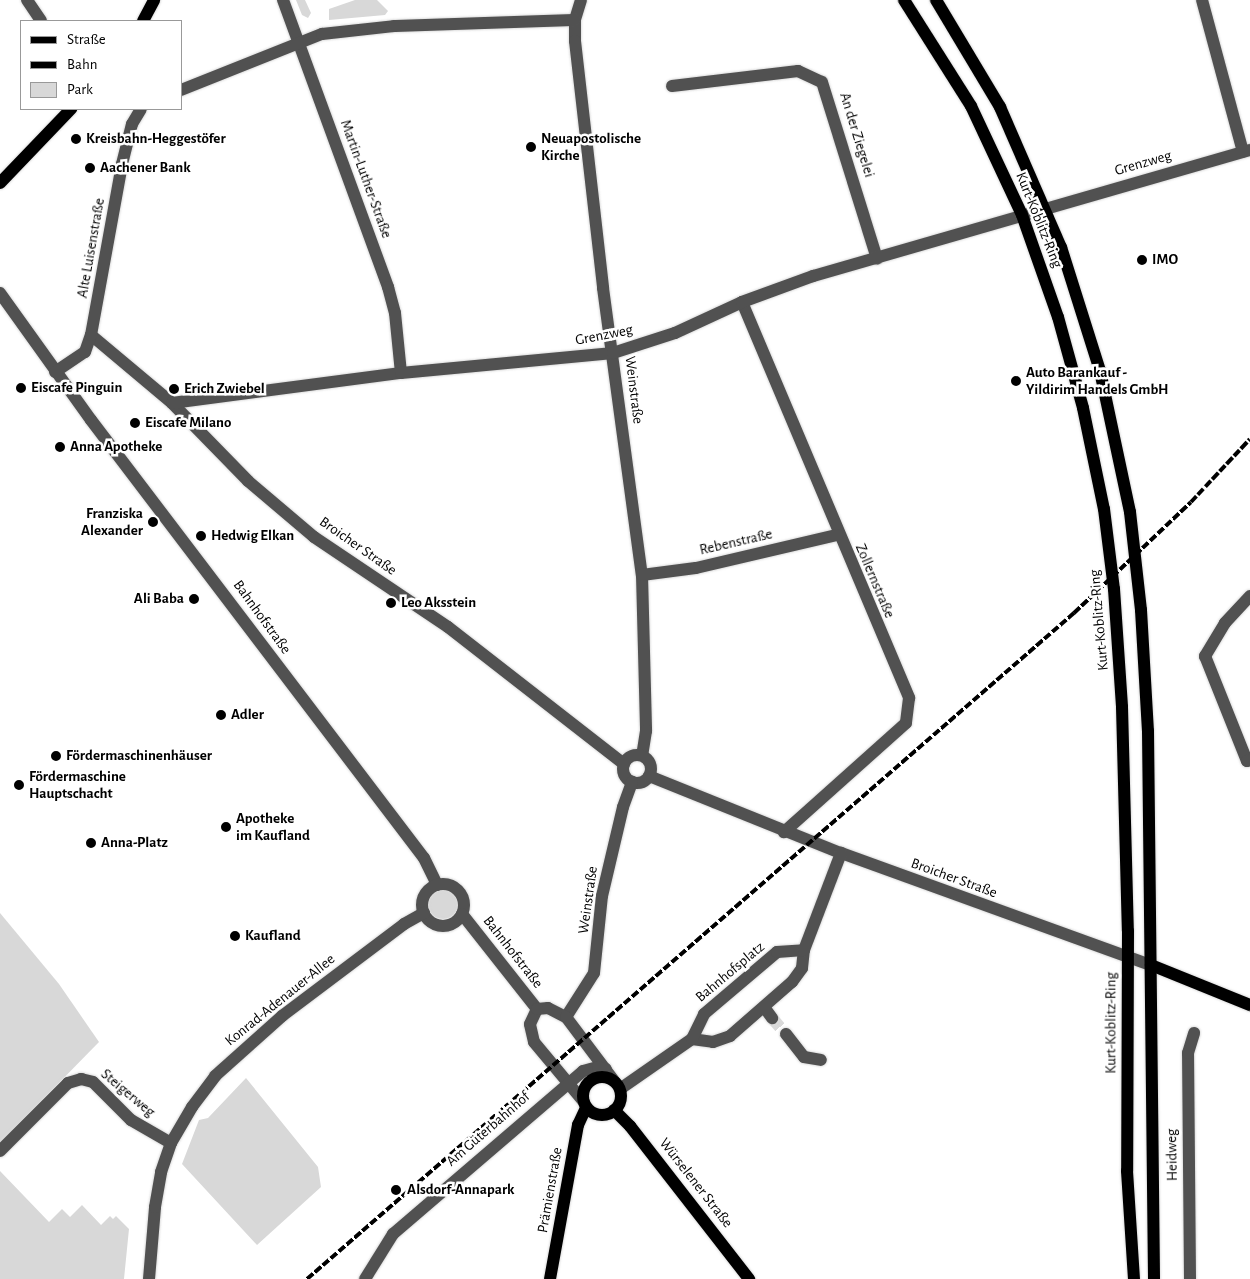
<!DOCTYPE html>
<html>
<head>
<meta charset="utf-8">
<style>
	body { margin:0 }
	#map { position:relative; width:1250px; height:1279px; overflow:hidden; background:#fff; font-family:"Alegreya Sans",sans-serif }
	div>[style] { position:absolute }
	.green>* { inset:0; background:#d8d8d8 }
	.round { border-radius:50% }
	.minor-tunnel>* { height:12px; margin-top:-6px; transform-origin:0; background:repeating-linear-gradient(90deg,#d9d9d9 0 12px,transparent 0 18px) }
	.roads { filter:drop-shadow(0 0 1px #dbdbdb) drop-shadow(0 0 1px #dbdbdb) }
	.minor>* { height:12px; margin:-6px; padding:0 6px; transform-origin:6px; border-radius:6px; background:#515151 }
	.minor>.ring { margin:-6px; padding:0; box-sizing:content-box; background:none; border:12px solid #515151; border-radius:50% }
	.major>* { height:12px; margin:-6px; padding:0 6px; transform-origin:6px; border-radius:6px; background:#000 }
	.major>.ring { margin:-6px; padding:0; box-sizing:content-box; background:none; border:12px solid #000; border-radius:50% }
	.rail>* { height:4px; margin-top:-2px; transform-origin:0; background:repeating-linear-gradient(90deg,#000 0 8px,transparent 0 10.5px) }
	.dots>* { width:14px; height:14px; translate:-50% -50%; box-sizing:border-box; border:2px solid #fff; border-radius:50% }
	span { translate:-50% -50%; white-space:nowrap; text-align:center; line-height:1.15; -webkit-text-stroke:5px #fff; paint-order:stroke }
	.street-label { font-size:15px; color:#000 }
	.poi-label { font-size:15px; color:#000; font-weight:700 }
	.left { translate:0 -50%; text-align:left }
	.right { translate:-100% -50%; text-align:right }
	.legend { position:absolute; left:20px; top:20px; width:162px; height:90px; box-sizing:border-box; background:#fff; border:1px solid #999; margin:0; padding:6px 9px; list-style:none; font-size:15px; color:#000 }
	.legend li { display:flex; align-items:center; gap:10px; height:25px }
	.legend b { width:25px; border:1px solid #999 }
</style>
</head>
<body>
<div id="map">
	<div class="green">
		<div style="clip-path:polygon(296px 0,305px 0,311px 13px,308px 18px,302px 15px)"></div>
		<div style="clip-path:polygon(355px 0,377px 0,388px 11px,385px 15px,329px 20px,329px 9px)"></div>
		<div class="round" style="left:428px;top:889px;width:30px;height:30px"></div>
		<div style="clip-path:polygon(0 913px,59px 984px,99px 1042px,0 1143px)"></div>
		<div style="clip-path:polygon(246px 1078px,318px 1167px,321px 1187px,257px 1245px,182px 1164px,199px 1120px,208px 1118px)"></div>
		<div style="clip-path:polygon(0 1171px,49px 1222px,62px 1209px,70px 1217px,82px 1205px,101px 1225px,110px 1216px,113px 1219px,116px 1216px,129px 1229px,124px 1279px,0 1279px)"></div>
	</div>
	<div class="minor-tunnel">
		<div style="left:772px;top:1018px;width:21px;rotate:49deg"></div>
	</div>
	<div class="roads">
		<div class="minor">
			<div style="left:27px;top:0;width:25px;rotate:56deg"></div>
			<div style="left:283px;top:0;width:306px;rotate:69.9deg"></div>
			<div style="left:388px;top:287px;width:27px;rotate:75deg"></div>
			<div style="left:395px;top:313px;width:60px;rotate:84.3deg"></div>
			<div style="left:581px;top:0;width:21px;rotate:107deg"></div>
			<div style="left:575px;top:20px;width:21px;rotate:90deg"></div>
			<div style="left:575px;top:41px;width:249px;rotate:83.5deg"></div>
			<div style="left:603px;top:288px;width:290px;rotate:82.3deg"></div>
			<div style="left:642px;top:575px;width:156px;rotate:88.5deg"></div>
			<div style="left:646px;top:731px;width:24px;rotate:99deg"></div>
			<div style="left:1202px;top:0;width:157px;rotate:74.9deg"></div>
			<div style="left:672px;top:86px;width:127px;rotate:-6.8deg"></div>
			<div style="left:798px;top:71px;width:26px;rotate:25deg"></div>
			<div style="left:822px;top:82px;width:185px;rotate:72.7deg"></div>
			<div style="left:181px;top:90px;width:152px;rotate:-21.7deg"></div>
			<div style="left:322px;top:34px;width:72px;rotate:-6.3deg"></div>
			<div style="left:394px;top:26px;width:181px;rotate:-1.9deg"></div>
			<div style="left:0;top:293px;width:156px;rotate:54.4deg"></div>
			<div style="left:91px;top:420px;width:550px;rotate:52.76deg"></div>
			<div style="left:424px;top:858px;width:30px;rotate:64deg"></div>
			<div style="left:742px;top:302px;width:430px;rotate:67.1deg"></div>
			<div style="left:909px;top:698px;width:25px;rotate:97deg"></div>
			<div style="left:906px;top:723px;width:164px;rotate:138.2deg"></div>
			<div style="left:91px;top:335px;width:106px;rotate:40deg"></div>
			<div style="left:172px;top:403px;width:109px;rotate:45.7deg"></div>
			<div style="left:248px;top:481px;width:87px;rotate:40.3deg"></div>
			<div style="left:314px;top:537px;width:161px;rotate:33.9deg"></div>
			<div style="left:448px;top:627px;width:223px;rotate:37.9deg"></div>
			<div style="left:55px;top:372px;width:36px;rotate:-34deg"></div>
			<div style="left:85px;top:352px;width:18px;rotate:-71deg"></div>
			<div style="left:91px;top:335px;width:174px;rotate:-79.7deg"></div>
			<div style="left:122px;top:164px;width:41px;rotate:-76deg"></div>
			<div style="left:132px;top:124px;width:17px;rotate:-59deg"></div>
			<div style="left:172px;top:403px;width:231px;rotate:-7.5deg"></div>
			<div style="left:401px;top:373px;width:213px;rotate:-5.4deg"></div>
			<div style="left:613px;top:353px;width:65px;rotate:-17.9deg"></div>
			<div style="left:675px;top:333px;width:74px;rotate:-24.8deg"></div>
			<div style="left:742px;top:302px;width:76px;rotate:-20.1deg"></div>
			<div style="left:813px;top:276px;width:455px;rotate:-16.1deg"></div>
			<div style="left:642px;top:575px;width:54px;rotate:-7.4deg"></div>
			<div style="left:696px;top:568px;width:145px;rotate:-13.2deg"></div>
			<div style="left:1250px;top:596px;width:37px;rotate:133deg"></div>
			<div style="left:1225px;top:623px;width:39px;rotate:121deg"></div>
			<div style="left:1205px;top:656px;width:113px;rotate:68.2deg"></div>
			<div style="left:1247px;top:761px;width:3px;rotate:-18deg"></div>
			<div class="ring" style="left:623px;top:755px;width:16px;height:16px"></div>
			<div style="left:649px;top:776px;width:207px;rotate:21.9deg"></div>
			<div style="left:841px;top:853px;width:330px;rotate:19.9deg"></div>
			<div class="ring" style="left:422px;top:884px;width:30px;height:30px"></div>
			<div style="left:462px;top:914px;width:121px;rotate:51.7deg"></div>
			<div style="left:764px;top:1007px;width:14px;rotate:54deg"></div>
			<div style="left:566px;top:1017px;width:52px;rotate:-57.5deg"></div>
			<div style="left:594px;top:973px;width:77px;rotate:-84.1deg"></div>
			<div style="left:602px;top:896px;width:91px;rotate:-76.7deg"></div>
			<div style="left:623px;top:807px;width:27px;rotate:-70deg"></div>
			<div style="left:786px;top:1034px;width:29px;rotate:52deg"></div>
			<div style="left:804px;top:1057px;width:17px;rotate:10deg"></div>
			<div style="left:692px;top:1039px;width:21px;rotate:8deg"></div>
			<div style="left:713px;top:1042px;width:18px;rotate:-19deg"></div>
			<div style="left:730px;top:1036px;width:82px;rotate:-41.1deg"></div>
			<div style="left:792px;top:982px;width:17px;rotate:-54deg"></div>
			<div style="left:802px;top:968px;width:18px;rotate:-84deg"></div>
			<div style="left:620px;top:1089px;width:88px;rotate:-34.8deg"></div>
			<div style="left:692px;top:1039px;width:28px;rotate:-64deg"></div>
			<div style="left:704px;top:1014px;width:96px;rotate:-40.3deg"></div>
			<div style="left:777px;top:952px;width:27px;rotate:-4deg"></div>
			<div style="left:804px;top:950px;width:104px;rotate:-69.1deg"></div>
			<div style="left:584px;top:1102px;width:78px;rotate:-129.8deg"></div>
			<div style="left:534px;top:1042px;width:18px;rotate:-103deg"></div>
			<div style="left:530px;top:1024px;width:17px;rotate:-65deg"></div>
			<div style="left:537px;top:1009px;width:11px;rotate:-5deg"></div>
			<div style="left:548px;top:1008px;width:20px;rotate:27deg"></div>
			<div style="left:566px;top:1017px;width:80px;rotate:53.1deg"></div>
			<div style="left:0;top:1151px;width:96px;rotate:-45deg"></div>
			<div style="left:68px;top:1083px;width:14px;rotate:-17deg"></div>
			<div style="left:81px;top:1079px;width:12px;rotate:14deg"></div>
			<div style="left:93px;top:1082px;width:54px;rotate:45deg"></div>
			<div style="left:131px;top:1120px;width:46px;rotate:29.9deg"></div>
			<div style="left:149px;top:1279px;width:72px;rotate:-85.2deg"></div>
			<div style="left:155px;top:1207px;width:36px;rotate:-80deg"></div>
			<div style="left:161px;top:1172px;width:31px;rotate:-71deg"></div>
			<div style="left:171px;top:1143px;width:42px;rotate:-59.7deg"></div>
			<div style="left:192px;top:1107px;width:39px;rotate:-53deg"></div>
			<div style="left:215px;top:1076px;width:90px;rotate:-41.8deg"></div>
			<div style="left:282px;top:1016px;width:153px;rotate:-37deg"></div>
			<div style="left:404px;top:924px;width:23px;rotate:-29deg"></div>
			<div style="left:365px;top:1279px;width:53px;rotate:-58.1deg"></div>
			<div style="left:393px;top:1234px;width:250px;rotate:-40.6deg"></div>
			<div style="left:583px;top:1071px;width:16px;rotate:-15deg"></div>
			<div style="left:598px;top:1067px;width:8px;rotate:14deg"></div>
			<div style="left:1190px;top:1279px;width:226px;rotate:-90.5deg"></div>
			<div style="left:1188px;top:1053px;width:21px;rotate:-73deg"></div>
		</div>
		<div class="major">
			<div style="left:904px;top:0;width:125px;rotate:57.7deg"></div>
			<div style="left:971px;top:106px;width:120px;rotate:64.9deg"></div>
			<div style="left:1022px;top:215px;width:108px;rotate:70.6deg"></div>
			<div style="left:1058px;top:317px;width:94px;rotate:74.6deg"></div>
			<div style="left:1083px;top:408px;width:103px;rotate:78.3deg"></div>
			<div style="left:1104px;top:509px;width:81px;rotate:82.9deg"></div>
			<div style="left:1114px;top:589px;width:118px;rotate:86.1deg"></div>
			<div style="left:1122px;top:707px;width:224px;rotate:88.5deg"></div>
			<div style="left:1128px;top:931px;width:240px;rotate:90.2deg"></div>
			<div style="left:1127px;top:1171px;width:108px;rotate:86.3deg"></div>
			<div style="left:936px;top:0;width:125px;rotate:59.1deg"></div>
			<div style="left:1000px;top:107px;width:153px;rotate:66.5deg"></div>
			<div style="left:1061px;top:247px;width:130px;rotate:72.5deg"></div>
			<div style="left:1100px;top:371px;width:144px;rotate:78deg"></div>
			<div style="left:1130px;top:512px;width:99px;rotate:83.6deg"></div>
			<div style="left:1141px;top:610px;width:121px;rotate:86.7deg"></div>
			<div style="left:1148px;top:731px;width:548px;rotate:89.37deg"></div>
			<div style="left:143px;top:21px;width:24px;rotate:-62deg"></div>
			<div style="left:0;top:183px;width:103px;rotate:-46.2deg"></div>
			<div style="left:1151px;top:965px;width:107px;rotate:22deg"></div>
			<div class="ring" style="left:583px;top:1077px;width:26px;height:26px"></div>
			<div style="left:614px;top:1110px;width:23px;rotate:45deg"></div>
			<div style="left:630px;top:1126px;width:194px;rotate:52.1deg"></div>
			<div style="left:550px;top:1279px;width:157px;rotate:-79.7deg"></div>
			<div style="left:578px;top:1125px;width:19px;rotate:-65deg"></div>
		</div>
	</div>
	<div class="rail">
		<div style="left:307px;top:1279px;width:1016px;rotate:-40.97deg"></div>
		<div style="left:1074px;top:613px;width:161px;rotate:-43.5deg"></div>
		<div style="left:1191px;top:502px;width:86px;rotate:-46.9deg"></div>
	</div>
	<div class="dots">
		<div style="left:76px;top:139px;background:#000"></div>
		<div style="left:531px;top:147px;background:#000"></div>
		<div style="left:90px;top:168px;background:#000"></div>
		<div style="left:1142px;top:260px;background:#000"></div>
		<div style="left:1016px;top:381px;background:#000"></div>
		<div style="left:21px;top:388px;background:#000"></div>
		<div style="left:174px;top:389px;background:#000"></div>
		<div style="left:135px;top:423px;background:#000"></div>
		<div style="left:60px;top:447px;background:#000"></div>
		<div style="left:153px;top:522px;background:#000"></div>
		<div style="left:201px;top:536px;background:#000"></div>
		<div style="left:194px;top:599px;background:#000"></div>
		<div style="left:391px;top:603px;background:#000"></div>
		<div style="left:221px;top:715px;background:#000"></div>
		<div style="left:56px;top:756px;background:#000"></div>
		<div style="left:19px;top:785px;background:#000"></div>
		<div style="left:226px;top:827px;background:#000"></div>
		<div style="left:91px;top:843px;background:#000"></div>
		<div style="left:235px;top:936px;background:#000"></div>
		<div style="left:396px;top:1190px;background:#000"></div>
	</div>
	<div class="street-label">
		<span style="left:857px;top:135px;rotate:73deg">An der Ziegelei</span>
		<span style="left:1143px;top:163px;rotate:-16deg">Grenzweg</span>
		<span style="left:366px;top:179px;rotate:70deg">Martin-Luther-Straße</span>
		<span style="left:1039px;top:220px;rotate:68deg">Kurt-Koblitz-Ring</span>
		<span style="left:91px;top:248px;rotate:-80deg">Alte Luisenstraße</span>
		<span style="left:604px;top:335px;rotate:-11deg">Grenzweg</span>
		<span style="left:634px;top:390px;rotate:83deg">Weinstraße</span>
		<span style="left:736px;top:542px;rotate:-13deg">Rebenstraße</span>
		<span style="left:358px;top:546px;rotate:35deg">Broicher Straße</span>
		<span style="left:875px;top:581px;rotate:67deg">Zollernstraße</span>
		<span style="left:262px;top:617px;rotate:54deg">Bahnhofstraße</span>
		<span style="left:1099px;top:620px;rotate:-95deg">Kurt-Koblitz-Ring</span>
		<span style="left:954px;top:878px;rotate:20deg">Broicher Straße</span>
		<span style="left:588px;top:900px;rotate:-82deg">Weinstraße</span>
		<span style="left:513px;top:952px;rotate:52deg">Bahnhofstraße</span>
		<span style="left:730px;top:972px;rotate:-40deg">Bahnhofsplatz</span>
		<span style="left:280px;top:1000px;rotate:-39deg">Konrad-Adenauer-Allee</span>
		<span style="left:1111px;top:1023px;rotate:-90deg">Kurt-Koblitz-Ring</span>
		<span style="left:128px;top:1093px;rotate:40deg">Steigerweg</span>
		<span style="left:488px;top:1129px;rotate:-41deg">Am Güterbahnhof</span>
		<span style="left:1172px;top:1155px;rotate:-91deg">Heidweg</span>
		<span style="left:696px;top:1183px;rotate:52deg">Würselener Straße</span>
		<span style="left:550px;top:1190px;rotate:-80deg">Prämienstraße</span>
	</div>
	<div class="poi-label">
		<span class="left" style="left:541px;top:147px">Neuapostolische<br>Kirche</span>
		<span class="left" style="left:86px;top:139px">Kreisbahn-Heggestöfer</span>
		<span class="left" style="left:100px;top:168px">Aachener Bank</span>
		<span class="left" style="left:1152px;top:260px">IMO</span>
		<span class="left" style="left:1026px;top:381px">Auto Barankauf -<br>Yildirim Handels GmbH</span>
		<span class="left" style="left:31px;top:388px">Eiscafe Pinguin</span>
		<span class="left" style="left:184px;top:389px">Erich Zwiebel</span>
		<span class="left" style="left:145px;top:423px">Eiscafe Milano</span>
		<span class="left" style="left:70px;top:447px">Anna Apotheke</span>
		<span class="right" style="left:143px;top:522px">Franziska<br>Alexander</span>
		<span class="left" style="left:211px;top:536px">Hedwig Elkan</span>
		<span class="right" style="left:184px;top:599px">Ali Baba</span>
		<span class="left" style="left:401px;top:603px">Leo Aksstein</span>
		<span class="left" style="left:231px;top:715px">Adler</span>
		<span class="left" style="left:66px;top:756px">Fördermaschinenhäuser</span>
		<span class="left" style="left:29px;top:785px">Fördermaschine<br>Hauptschacht</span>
		<span class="left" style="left:236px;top:827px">Apotheke<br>im Kaufland</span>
		<span class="left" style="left:101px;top:843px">Anna-Platz</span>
		<span class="left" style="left:245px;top:936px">Kaufland</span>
		<span class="left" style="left:407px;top:1190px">Alsdorf-Annapark</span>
	</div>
	<ul class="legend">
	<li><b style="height:6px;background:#000"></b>Straße</li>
	<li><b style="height:6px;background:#000"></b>Bahn</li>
	<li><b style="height:14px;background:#d8d8d8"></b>Park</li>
	</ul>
</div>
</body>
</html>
